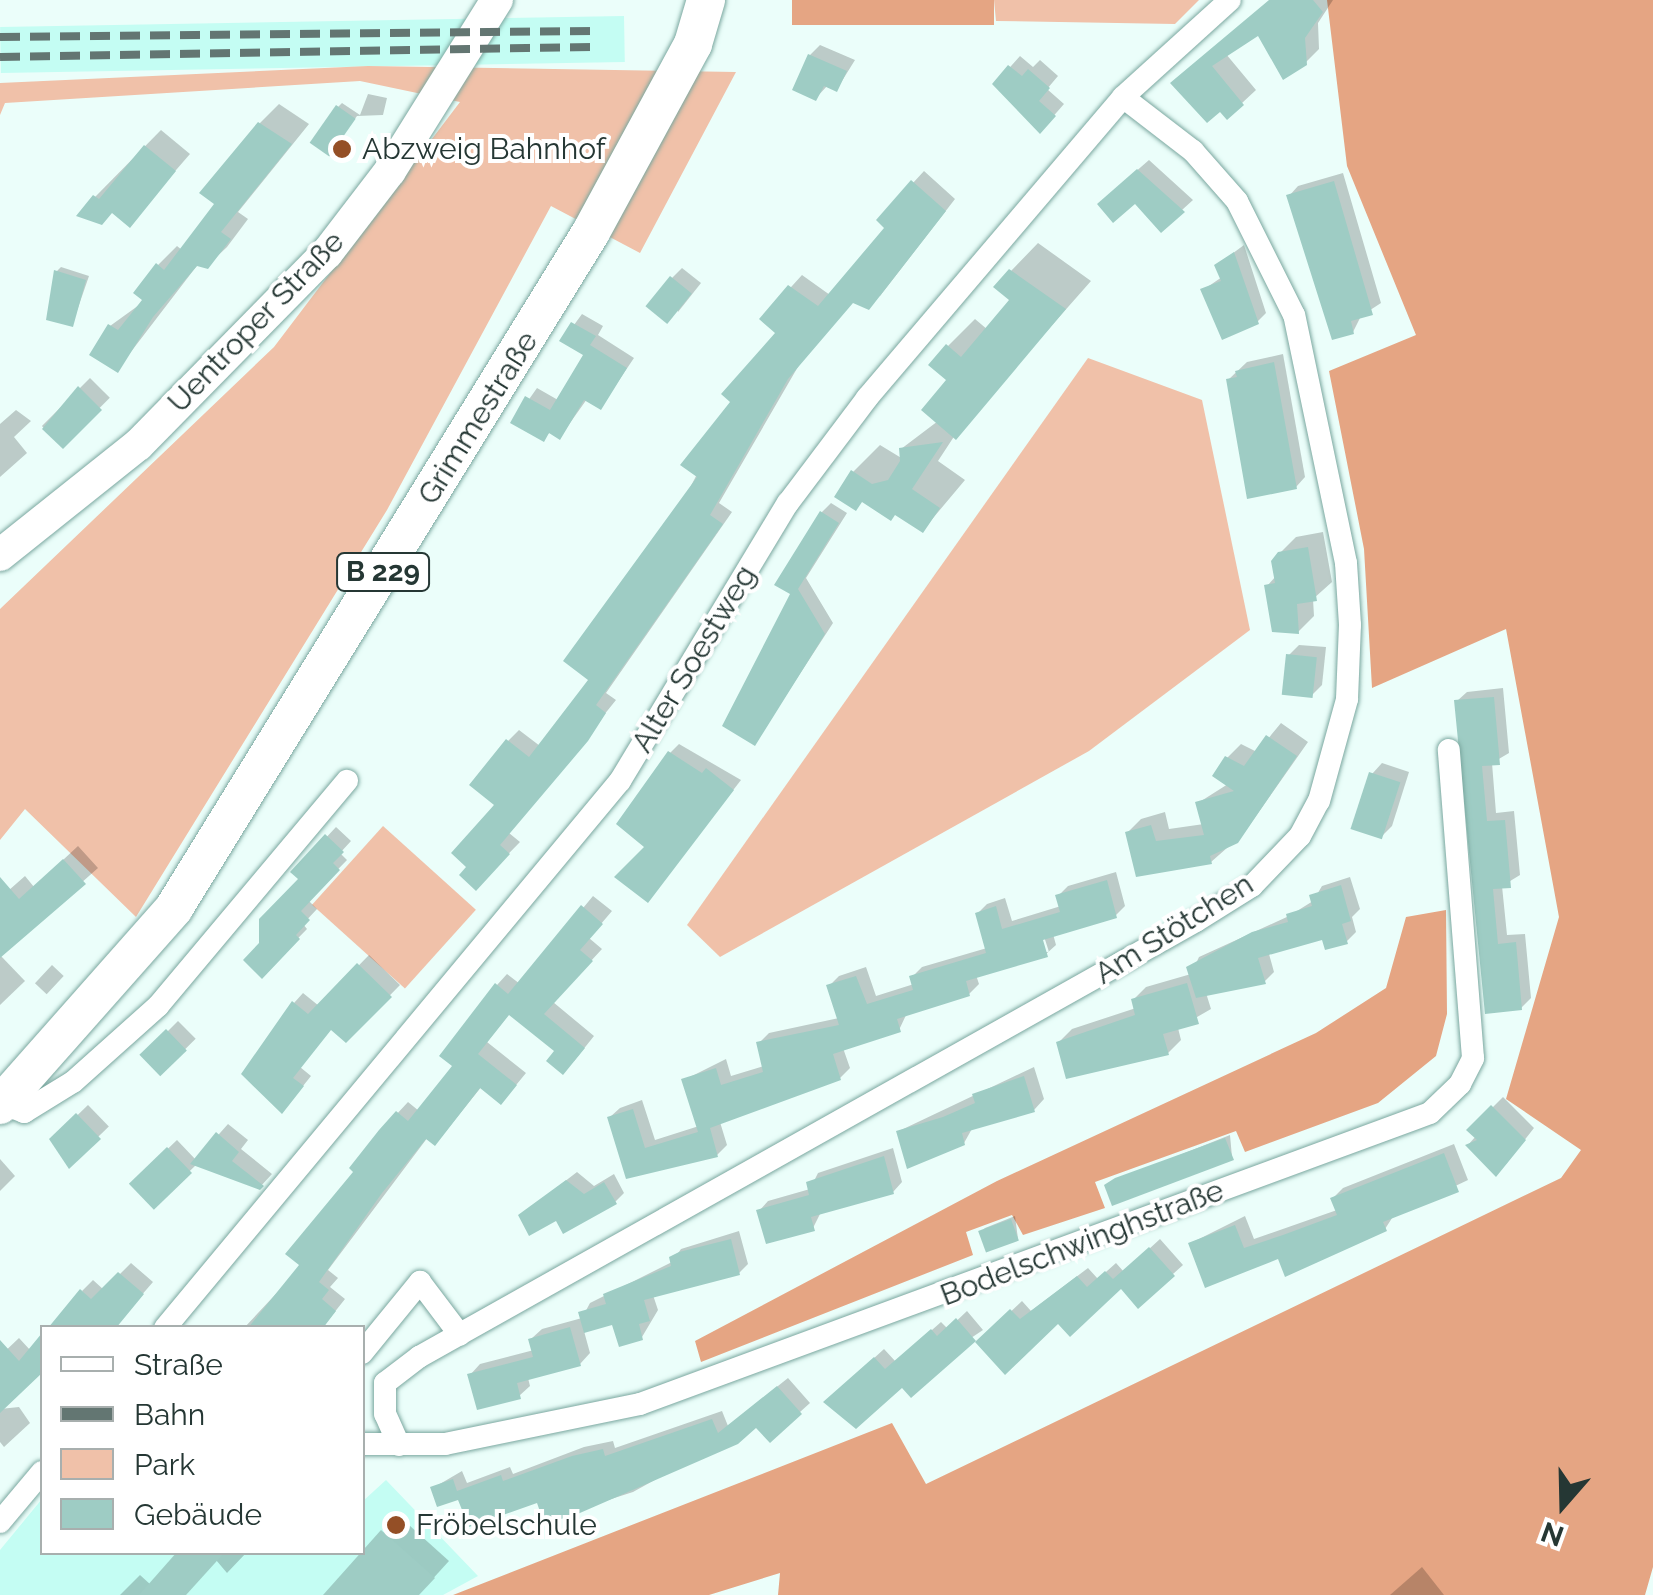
<!DOCTYPE html>
<html>
<head>
<meta charset="utf-8">
<style>
	body { margin:0 }
	#map { position:relative; width:1653px; height:1595px; overflow:hidden; background:#ebfefa; font-family:Raleway,sans-serif }
	div>[style] { position:absolute }
	.built>* { inset:0; background:#c4fdf3; transform-origin:0 0 }
	.green>* { inset:0; background:#f0c1a9; transform-origin:0 0 }
	.forest>* { inset:0; background:#e5a583; transform-origin:0 0 }
	.shadow>* { inset:0; background:#0003; transform-origin:0 0 }
	.building>* { inset:0; background:#9eccc4; transform-origin:0 0 }
	.roads { filter:drop-shadow(0 0 2px #7aa79f) drop-shadow(0 0 2px #7aa79f) }
	.minor>* { height:22px; margin:-11px; padding:0 11px; transform-origin:11px; border-radius:11px; background:#fff }
	.secondary>* { height:32px; margin:-16px; padding:0 16px; transform-origin:16px; border-radius:16px; background:#fff }
	.primary>* { height:38px; margin:-19px; padding:0 19px; transform-origin:19px; border-radius:19px; background:#fff }
	.rail>* { height:8px; margin-top:-4px; transform-origin:0; background:repeating-linear-gradient(90deg,#637672 0 20px,transparent 0 30px) }
	.dots>* { width:28px; height:28px; translate:-50% -50%; box-sizing:border-box; border:5px solid #fff; border-radius:50% }
	span { translate:-50% -50%; white-space:nowrap; text-align:center; line-height:1.15; -webkit-text-stroke:8px #fff; paint-order:stroke }
	.shield-label span { padding:2px 8px; background:#fff; border:2px solid; border-radius:8px; -webkit-text-stroke-width:0 }
	.shield-label { font-size:28px; color:#253734; font-weight:700 }
	.poi-label { font-size:30px; color:#253734 }
	.left { translate:0 -50%; text-align:left }
	.street-label { font-size:30px; color:#253734 }
	.legend { position:absolute; left:40px; top:1325px; width:325px; height:230px; box-sizing:border-box; background:#fff; border:2px solid #a8afae; margin:0; padding:12px 18px; list-style:none; font-size:30px; color:#253734 }
	.legend li { display:flex; align-items:center; gap:20px; height:50px }
	.legend b { width:50px; border:2px solid #a8afae }
	.north { position:absolute; left:1513px; top:1455px; width:100px; height:100px; -webkit-text-stroke:8px #fff; paint-order:stroke; rotate:200deg; font-size:28px; font-weight:700; line-height:40px; text-align:center; color:#253734 }
	.north::after { content:''; display:block; margin:auto; width:35px; height:45px; background:#253734; clip-path:polygon(50% 0,100% 100%,50% 72%,0 100%) }
</style>
</head>
<body>
<div id="map">
	<div class="built">
		<div style="left:624px;top:16px;width:46px;height:624px;rotate:89deg"></div>
		<div style="clip-path:polygon(386px 1480px,478px 1576px,443px 1595px,0 1595px,0 1550px,42px 1499px,42px 1552px,362px 1552px,363px 1501px)"></div>
	</div>
	<div class="green">
		<div style="clip-path:polygon(994px 0,1199px 0,1175px 24px,996px 21px)"></div>
		<div style="clip-path:polygon(368px 66px,736px 72px,640px 253px,551px 206px,387px 510px,136px 917px,25px 809px,0 840px,0 609px,274px 347px,460px 102px,360px 81px,5px 103px,0 115px,0 83px)"></div>
		<div style="clip-path:polygon(1088px 358px,1202px 400px,1250px 630px,1089px 751px,720px 957px,687px 925px)"></div>
		<div style="left:383px;top:826px;width:125px;height:106px;rotate:42deg"></div>
	</div>
	<div class="forest">
		<div style="left:792px;top:0;width:202px;height:25px"></div>
		<div style="clip-path:polygon(1327px 0,1653px 0,1653px 1567px,1645px 1595px,778px 1595px,780px 1573px,709px 1595px,453px 1595px,892px 1423px,926px 1484px,1561px 1178px,1581px 1150px,1506px 1099px,1559px 917px,1506px 629px,1372px 688px,1364px 549px,1329px 371px,1416px 335px,1347px 166px)"></div>
		<div style="clip-path:polygon(1446px 910px,1447px 1014px,1436px 1056px,1378px 1103px,1245px 1152px,1236px 1131px,1095px 1182px,1105px 1208px,1023px 1235px,1012px 1215px,966px 1232px,973px 1255px,701px 1362px,695px 1341px,997px 1181px,1316px 1033px,1386px 988px,1406px 917px)"></div>
	</div>
	<div class="shadow">
		<div style="clip-path:polygon(1272px 0,1333px 0,1318px 23px,1319px 49px,1305px 63px,1259px 32px,1226px 54px,1256px 90px,1242px 103px,1174px 83px)"></div>
		<div style="clip-path:polygon(820px 45px,855px 60px,837px 89px,828px 85px,816px 98px,810px 55px)"></div>
		<div style="clip-path:polygon(1020px 56px,1033px 67px,1040px 60px,1058px 76px,1047px 89px,1064px 104px,1050px 120px,995px 84px)"></div>
		<div style="clip-path:polygon(368px 94px,387px 98px,383px 115px,357px 116px,333px 149px,338px 107px,342px 103px,360px 115px)"></div>
		<div style="clip-path:polygon(279px 104px,309px 124px,238px 212px,248px 219px,227px 247px,207px 266px,199px 263px,117px 370px,110px 326px,146px 300px,158px 265px,177px 246px,182px 250px,217px 204px,260px 123px)"></div>
		<div style="clip-path:polygon(161px 130px,190px 154px,129px 224px,95px 197px)"></div>
		<div style="clip-path:polygon(1149px 160px,1193px 200px,1161px 229px,1135px 201px,1110px 194px)"></div>
		<div style="clip-path:polygon(924px 171px,955px 199px,880px 296px,853px 301px,799px 365px,719px 503px,732px 512px,606px 693px,616px 700px,509px 833px,520px 842px,476px 887px,508px 741px,519px 730px,540px 746px,592px 679px,734px 402px,779px 333px,762px 319px,802px 275px,830px 295px,888px 228px,879px 220px)"></div>
		<div style="clip-path:polygon(1343px 173px,1381px 303px,1361px 316px,1353px 332px,1289px 196px,1298px 186px)"></div>
		<div style="clip-path:polygon(1038px 243px,1091px 281px,955px 435px,938px 461px,965px 480px,923px 530px,853px 472px,880px 445px,903px 459px,901px 449px,938px 421px,950px 379px,948px 346px,975px 319px,988px 330px,1013px 300px,1011px 271px)"></div>
		<div style="clip-path:polygon(1244px 245px,1266px 313px,1257px 322px,1203px 290px,1222px 277px,1217px 265px)"></div>
		<div style="clip-path:polygon(61px 267px,89px 276px,72px 325px,56px 272px)"></div>
		<div style="clip-path:polygon(682px 268px,701px 283px,678px 312px,672px 278px)"></div>
		<div style="clip-path:polygon(582px 314px,603px 326px,598px 335px,634px 358px,601px 407px,587px 399px,560px 437px,551px 431px,543px 439px,513px 422px,537px 388px,558px 400px,586px 354px,563px 340px)"></div>
		<div style="clip-path:polygon(1283px 354px,1305px 477px,1296px 487px,1228px 380px,1247px 362px)"></div>
		<div style="left:90px;top:378px;width:28px;height:68px;rotate:45deg"></div>
		<div style="clip-path:polygon(16px 410px,31px 421px,14px 437px,27px 453px,0 477px,0 424px)"></div>
		<div style="clip-path:polygon(831px 503px,847px 513px,806px 578px,833px 623px,755px 743px,793px 593px,822px 512px)"></div>
		<div style="clip-path:polygon(1323px 532px,1332px 582px,1313px 599px,1314px 616px,1298px 632px,1267px 586px,1276px 576px,1279px 554px,1296px 537px)"></div>
		<div style="clip-path:polygon(1299px 645px,1326px 647px,1322px 685px,1312px 695px,1289px 655px)"></div>
		<div style="clip-path:polygon(1503px 688px,1509px 753px,1492px 763px,1496px 813px,1514px 811px,1520px 875px,1502px 886px,1507px 935px,1525px 934px,1531px 998px,1521px 1008px,1487px 1011px,1457px 701px,1467px 692px)"></div>
		<div style="clip-path:polygon(1281px 723px,1308px 742px,1244px 833px,1211px 862px,1127px 833px,1141px 819px,1165px 812px,1169px 829px,1204px 824px,1198px 803px,1228px 784px,1227px 758px,1241px 744px,1257px 752px)"></div>
		<div style="clip-path:polygon(679px 744px,741px 780px,648px 900px,648px 847px,670px 753px)"></div>
		<div style="clip-path:polygon(1382px 763px,1409px 772px,1392px 826px,1382px 836px,1372px 774px)"></div>
		<div style="clip-path:polygon(336px 827px,351px 841px,340px 853px,347px 860px,308px 900px,317px 909px,303px 924px,307px 929px,262px 975px,261px 944px,301px 879px,294px 872px)"></div>
		<div style="clip-path:polygon(78px 846px,98px 868px,0 955px,0 898px,25px 876px,34px 887px)"></div>
		<div style="clip-path:polygon(evenodd,1116px 872px,1125px 906px,1115px 916px,1053px 934px,1056px 945px,1046px 954px,976px 975px,979px 984px,969px 994px,907px 1013px,899px 1030px,843px 1048px,850px 1068px,840px 1078px,720px 1122px,727px 1145px,717px 1155px,628px 1176px,610px 1117px,620px 1108px,642px 1100px,655px 1140px,699px 1126px,684px 1080px,726px 1059px,731px 1076px,764px 1066px,759px 1043px,769px 1033px,839px 1018px,829px 986px,839px 976px,866px 967px,876px 996px,914px 984px,912px 977px,922px 967px,987px 948px,977px 914px,987px 904px,1005px 898px,1012px 921px,1061px 906px,1058px 896px,1068px 886px,1116px 872px,1041px 927px,1049px 952px,1044px 952px,1041px 927px)"></div>
		<div style="clip-path:polygon(1350px 877px,1360px 909px,1352px 917px,1356px 932px,1346px 942px,1324px 937px,1269px 954px,1274px 972px,1264px 982px,1206px 993px,1211px 1009px,1178px 1028px,1181px 1040px,1168px 1053px,1059px 1042px,1072px 1029px,1136px 1008px,1133px 1000px,1146px 987px,1191px 974px,1199px 957px,1289px 916px,1313px 901px,1322px 886px)"></div>
		<div style="clip-path:polygon(593px 896px,612px 911px,589px 938px,602px 949px,553px 1002px,594px 1036px,574px 1061px,510px 1013px,487px 1042px,526px 1073px,512px 1090px,482px 1086px,446px 1131px,428px 1137px,328px 1270px,338px 1278px,330px 1287px,345px 1299px,322px 1328px,244px 1328px,303px 1265px,381px 1131px,408px 1102px,419px 1111px,456px 1065px,497px 985px,507px 974px,520px 984px)"></div>
		<div style="clip-path:polygon(0 955px,25px 981px,0 1005px)"></div>
		<div style="clip-path:polygon(369px 955px,400px 985px,346px 1040px,332px 1028px,300px 1067px,311px 1076px,291px 1101px,294px 1003px,303px 993px,319px 1006px)"></div>
		<div style="left:52px;top:965px;width:16px;height:25px;rotate:43deg"></div>
		<div style="left:178px;top:1021px;width:25px;height:48px;rotate:45deg"></div>
		<div style="clip-path:polygon(1034px 1067px,1044px 1099px,1034px 1110px,973px 1127px,964px 1143px,899px 1131px)"></div>
		<div style="clip-path:polygon(1503px 1097px,1534px 1128px,1506px 1164px,1468px 1145px,1476px 1136px,1470px 1130px)"></div>
		<div style="left:88px;top:1105px;width:30px;height:49px;rotate:46deg"></div>
		<div style="clip-path:polygon(228px 1124px,248px 1140px,241px 1149px,272px 1174px,260px 1187px,197px 1164px,154px 1206px,132px 1183px,177px 1140px,196px 1160px)"></div>
		<div style="clip-path:polygon(1230px 1135px,1232px 1157px,1112px 1182px)"></div>
		<div style="clip-path:polygon(1454px 1144px,1468px 1180px,1394px 1215px,1385px 1229px,1279px 1256px,1191px 1243px,1245px 1216px,1254px 1239px,1337px 1210px,1333px 1198px,1343px 1188px)"></div>
		<div style="clip-path:polygon(893px 1148px,902px 1182px,893px 1192px,821px 1212px,813px 1228px,759px 1211px,768px 1201px,810px 1189px,818px 1173px)"></div>
		<div style="clip-path:polygon(0 1159px,15px 1176px,0 1191px)"></div>
		<div style="clip-path:polygon(577px 1172px,594px 1186px,614px 1174px,624px 1193px,615px 1202px,557px 1217px,521px 1215px)"></div>
		<div style="clip-path:polygon(1015px 1216px,1018px 1239px,981px 1232px,985px 1228px)"></div>
		<div style="clip-path:polygon(739px 1231px,748px 1264px,739px 1273px,653px 1295px,658px 1310px,642px 1337px,614px 1322px,584px 1331px,590px 1353px,580px 1364px,528px 1378px,530px 1386px,519px 1396px,470px 1375px,480px 1364px,534px 1350px,531px 1339px,542px 1329px,582px 1318px,590px 1303px,672px 1262px,681px 1249px)"></div>
		<div style="clip-path:polygon(1160px 1239px,1183px 1265px,1173px 1274px,1121px 1286px,1059px 1320px,978px 1343px,1022px 1301px,1031px 1311px,1088px 1268px,1098px 1279px,1116px 1263px,1124px 1272px)"></div>
		<div style="clip-path:polygon(131px 1263px,153px 1282px,113px 1328px,82px 1291px,93px 1280px,104px 1290px)"></div>
		<div style="clip-path:polygon(967px 1311px,983px 1330px,902px 1384px,836px 1393px,884px 1349px,896px 1362px,941px 1322px,948px 1329px)"></div>
		<div style="clip-path:polygon(42px 1337px,42px 1370px,0 1409px,19px 1407px,30px 1423px,4px 1447px,0 1442px,0 1356px,19px 1338px,31px 1351px)"></div>
		<div style="clip-path:polygon(788px 1378px,810px 1403px,770px 1439px,756px 1424px,633px 1492px,546px 1520px,538px 1500px,460px 1497px,433px 1488px,462px 1471px,467px 1483px,510px 1467px,513px 1474px,584px 1447px,613px 1441px,615px 1448px,722px 1411px,728px 1426px)"></div>
		<div style="clip-path:polygon(399px 1516px,449px 1561px,418px 1595px,326px 1595px)"></div>
		<div style="clip-path:polygon(181px 1552px,247px 1552px,227px 1573px,216px 1560px,185px 1595px,120px 1595px,140px 1575px,151px 1585px)"></div>
		<div style="clip-path:polygon(1422px 1567px,1444px 1595px,1390px 1595px)"></div>
	</div>
	<div class="building">
		<div style="clip-path:polygon(1269px 0,1313px 0,1323px 12px,1305px 38px,1307px 65px,1283px 80px,1258px 36px,1212px 66px,1244px 105px,1227px 120px,1220px 112px,1207px 123px,1170px 83px)"></div>
		<div style="clip-path:polygon(808px 54px,847px 71px,837px 92px,824px 86px,816px 101px,792px 90px)"></div>
		<div style="clip-path:polygon(1008px 65px,1022px 76px,1028px 69px,1050px 88px,1039px 101px,1056px 116px,1040px 134px,992px 84px)"></div>
		<div style="left:336px;top:105px;width:24px;height:46px;rotate:35deg"></div>
		<div style="clip-path:polygon(258px 122px,292px 144px,221px 232px,231px 239px,208px 269px,197px 266px,153px 317px,118px 373px,89px 355px,108px 324px,118px 330px,142px 300px,133px 293px,156px 263px,164px 270px,214px 204px,199px 193px)"></div>
		<div style="clip-path:polygon(144px 145px,176px 171px,130px 228px,112px 213px,102px 225px,76px 216px,93px 195px,99px 199px)"></div>
		<div style="clip-path:polygon(1137px 169px,1185px 212px,1161px 233px,1135px 204px,1113px 223px,1097px 204px)"></div>
		<div style="clip-path:polygon(911px 180px,946px 211px,869px 310px,853px 303px,788px 379px,710px 515px,723px 524px,596px 705px,606px 713px,588px 741px,500px 845px,510px 854px,476px 891px,459px 875px,466px 867px,451px 853px,494px 805px,469px 785px,506px 739px,529px 757px,588px 680px,563px 661px,697px 477px,680px 465px,730px 402px,721px 394px,775px 333px,759px 319px,788px 285px,818px 306px,884px 228px,876px 220px)"></div>
		<div style="clip-path:polygon(1334px 181px,1373px 315px,1351px 321px,1354px 334px,1332px 340px,1286px 195px)"></div>
		<div style="clip-path:polygon(1234px 252px,1259px 324px,1222px 340px,1200px 289px,1221px 281px,1214px 265px)"></div>
		<div style="clip-path:polygon(1009px 269px,1066px 309px,956px 440px,921px 410px,946px 380px,928px 365px,946px 344px,961px 357px,1009px 300px,993px 287px)"></div>
		<div style="clip-path:polygon(54px 270px,86px 280px,73px 327px,46px 320px)"></div>
		<div style="left:670px;top:276px;width:28px;height:39px;rotate:39deg"></div>
		<div style="clip-path:polygon(571px 322px,596px 336px,590px 345px,627px 368px,601px 410px,584px 400px,560px 440px,549px 433px,544px 442px,510px 423px,525px 396px,550px 410px,583px 355px,559px 341px)"></div>
		<div style="clip-path:polygon(1274px 362px,1297px 489px,1247px 499px,1226px 379px,1237px 377px,1235px 371px)"></div>
		<div style="clip-path:polygon(78px 386px,102px 410px,63px 449px,42px 429px)"></div>
		<div style="clip-path:polygon(943px 442px,912px 489px,940px 508px,923px 533px,895px 515px,891px 521px,862px 502px,856px 511px,834px 497px,851px 470px,872px 484px,888px 480px,900px 461px,899px 448px)"></div>
		<div style="clip-path:polygon(820px 511px,839px 523px,798px 589px,825px 634px,755px 746px,722px 726px,790px 594px,774px 585px)"></div>
		<div style="clip-path:polygon(1308px 547px,1317px 601px,1297px 604px,1299px 634px,1272px 632px,1264px 585px,1275px 583px,1271px 561px,1278px 552px)"></div>
		<div style="left:1286px;top:654px;width:31px;height:41px;rotate:6deg"></div>
		<div style="clip-path:polygon(1494px 697px,1500px 765px,1482px 766px,1487px 821px,1505px 820px,1511px 888px,1493px 889px,1498px 944px,1516px 942px,1522px 1010px,1485px 1014px,1454px 700px)"></div>
		<div style="clip-path:polygon(1266px 735px,1297px 756px,1238px 843px,1210px 856px,1212px 864px,1136px 877px,1125px 832px,1151px 825px,1156px 841px,1204px 835px,1195px 802px,1234px 791px,1212px 776px,1225px 756px,1244px 766px)"></div>
		<div style="clip-path:polygon(668px 751px,702px 773px,706px 768px,734px 790px,648px 903px,614px 877px,644px 847px,616px 824px)"></div>
		<div style="left:1369px;top:772px;width:33px;height:60px;rotate:18deg"></div>
		<div style="clip-path:polygon(325px 834px,344px 852px,333px 863px,340px 870px,301px 911px,310px 920px,296px 935px,300px 939px,262px 979px,243px 960px,259px 943px,259px 919px,298px 879px,290px 872px)"></div>
		<div style="clip-path:polygon(63px 859px,86px 884px,0 958px,0 877px,19px 899px)"></div>
		<div style="clip-path:polygon(1107px 880px,1117px 918px,1043px 940px,1048px 957px,966px 981px,970px 996px,897px 1019px,901px 1032px,833px 1054px,841px 1080px,710px 1128px,718px 1157px,626px 1179px,607px 1117px,633px 1109px,645px 1148px,698px 1132px,681px 1079px,716px 1068px,721px 1085px,763px 1072px,756px 1042px,839px 1025px,826px 985px,856px 976px,867px 1004px,913px 990px,909px 976px,986px 953px,975px 913px,996px 906px,1002px 929px,1060px 912px,1055px 895px)"></div>
		<div style="clip-path:polygon(1341px 885px,1351px 921px,1342px 924px,1348px 944px,1325px 950px,1322px 940px,1258px 958px,1266px 984px,1196px 998px,1186px 967px,1252px 932px,1288px 922px,1286px 914px,1312px 906px,1309px 895px)"></div>
		<div style="clip-path:polygon(581px 905px,603px 924px,580px 950px,593px 961px,544px 1014px,585px 1048px,563px 1075px,546px 1061px,554px 1051px,509px 1015px,478px 1054px,517px 1085px,501px 1105px,480px 1088px,435px 1146px,426px 1139px,382px 1193px,319px 1282px,329px 1290px,322px 1299px,336px 1311px,323px 1328px,248px 1328px,299px 1265px,285px 1254px,353px 1172px,349px 1168px,379px 1130px,396px 1111px,408px 1121px,452px 1066px,439px 1056px,495px 983px,508px 994px)"></div>
		<div style="clip-path:polygon(357px 963px,392px 997px,346px 1043px,331px 1030px,293px 1078px,304px 1086px,282px 1114px,241px 1074px,292px 1001px,308px 1014px)"></div>
		<div style="clip-path:polygon(1187px 983px,1199px 1024px,1163px 1034px,1169px 1055px,1066px 1079px,1056px 1042px,1135px 1015px,1131px 999px)"></div>
		<div style="left:166px;top:1029px;width:30px;height:37px;rotate:46deg"></div>
		<div style="clip-path:polygon(1024px 1076px,1035px 1112px,962px 1133px,965px 1145px,907px 1169px,896px 1131px,943px 1117px,975px 1103px,972px 1094px)"></div>
		<div style="clip-path:polygon(1491px 1105px,1526px 1140px,1496px 1177px,1465px 1145px,1477px 1140px,1466px 1130px)"></div>
		<div style="clip-path:polygon(76px 1113px,101px 1139px,69px 1169px,49px 1139px)"></div>
		<div style="clip-path:polygon(216px 1132px,239px 1152px,232px 1161px,264px 1186px,260px 1190px,190px 1164px)"></div>
		<div style="clip-path:polygon(1225px 1138px,1234px 1160px,1112px 1206px,1104px 1185px,1115px 1178px)"></div>
		<div style="left:167px;top:1147px;width:36px;height:53px;rotate:46deg"></div>
		<div style="clip-path:polygon(1444px 1153px,1459px 1192px,1383px 1222px,1387px 1231px,1285px 1277px,1278px 1259px,1205px 1288px,1188px 1243px,1235px 1225px,1244px 1248px,1283px 1235px,1337px 1215px,1330px 1198px)"></div>
		<div style="clip-path:polygon(884px 1156px,894px 1194px,811px 1217px,815px 1231px,766px 1244px,756px 1210px,809px 1195px,806px 1182px)"></div>
		<div style="clip-path:polygon(566px 1180px,584px 1194px,604px 1182px,617px 1204px,563px 1234px,556px 1221px,529px 1236px,518px 1215px)"></div>
		<div style="left:1011px;top:1219px;width:23px;height:35px;rotate:70deg"></div>
		<div style="clip-path:polygon(731px 1239px,740px 1275px,644px 1300px,650px 1321px,639px 1324px,643px 1340px,619px 1347px,612px 1325px,584px 1333px,578px 1312px,606px 1304px,603px 1294px,671px 1266px,669px 1257px,679px 1252px)"></div>
		<div style="clip-path:polygon(1149px 1247px,1175px 1276px,1138px 1309px,1121px 1289px,1070px 1337px,1058px 1324px,1005px 1375px,975px 1342px,1010px 1309px,1020px 1319px,1077px 1276px,1087px 1287px,1105px 1271px,1113px 1279px)"></div>
		<div style="clip-path:polygon(118px 1272px,144px 1294px,116px 1328px,48px 1328px,80px 1289px,91px 1299px)"></div>
		<div style="clip-path:polygon(956px 1318px,976px 1341px,911px 1398px,902px 1388px,856px 1429px,823px 1402px,874px 1357px,885px 1369px,931px 1329px,937px 1336px)"></div>
		<div style="clip-path:polygon(570px 1327px,581px 1366px,517px 1383px,521px 1399px,477px 1410px,467px 1374px,533px 1357px,528px 1339px)"></div>
		<div style="clip-path:polygon(42px 1333px,42px 1373px,0 1413px,0 1340px,19px 1361px)"></div>
		<div style="clip-path:polygon(777px 1386px,802px 1414px,770px 1443px,756px 1428px,738px 1444px,573px 1516px,544px 1523px,537px 1503px,469px 1527px,458px 1500px,437px 1507px,430px 1487px,453px 1479px,457px 1491px,501px 1475px,503px 1481px,572px 1456px,603px 1449px,605px 1456px,712px 1419px,718px 1433px)"></div>
		<div style="clip-path:polygon(381px 1530px,435px 1578px,419px 1595px,323px 1595px)"></div>
		<div style="clip-path:polygon(177px 1552px,225px 1552px,186px 1595px,139px 1595px)"></div>
	</div>
	<div class="roads">
		<div class="minor">
			<div style="left:1px;top:1103px;width:25px;rotate:21deg"></div>
			<div style="left:24px;top:1112px;width:57px;rotate:-31.5deg"></div>
			<div style="left:73px;top:1082px;width:114px;rotate:-41.8deg"></div>
			<div style="left:158px;top:1006px;width:294px;rotate:-50deg"></div>
			<div style="left:165px;top:1328px;width:712px;rotate:-50.25deg"></div>
			<div style="left:620px;top:781px;width:325px;rotate:-58.9deg"></div>
			<div style="left:788px;top:503px;width:131px;rotate:-53deg"></div>
			<div style="left:867px;top:398px;width:395px;rotate:-49.6deg"></div>
			<div style="left:1123px;top:97px;width:144px;rotate:-42.2deg"></div>
			<div style="left:362px;top:1353px;width:92px;rotate:-50.8deg"></div>
			<div style="left:420px;top:1282px;width:66px;rotate:53deg"></div>
			<div style="left:362px;top:1444px;width:83px"></div>
			<div style="left:445px;top:1444px;width:199px;rotate:-11.6deg"></div>
			<div style="left:640px;top:1404px;width:842px;rotate:-20.22deg"></div>
			<div style="left:1430px;top:1113px;width:42px;rotate:-44deg"></div>
			<div style="left:1460px;top:1084px;width:29px;rotate:-63deg"></div>
			<div style="left:1473px;top:1058px;width:309px;rotate:-94.5deg"></div>
			<div style="left:399px;top:1445px;width:34px;rotate:-114deg"></div>
			<div style="left:385px;top:1414px;width:31px;rotate:-90deg"></div>
			<div style="left:385px;top:1383px;width:43px;rotate:-37.4deg"></div>
			<div style="left:419px;top:1357px;width:891px;rotate:-29.3deg"></div>
			<div style="left:1196px;top:921px;width:66px;rotate:-32deg"></div>
			<div style="left:1252px;top:886px;width:69px;rotate:-46.2deg"></div>
			<div style="left:1300px;top:836px;width:40px;rotate:-62deg"></div>
			<div style="left:1319px;top:801px;width:106px;rotate:-74.6deg"></div>
			<div style="left:1347px;top:699px;width:74px;rotate:-87.7deg"></div>
			<div style="left:1350px;top:625px;width:62px;rotate:-93.7deg"></div>
			<div style="left:1346px;top:563px;width:253px;rotate:-101.8deg"></div>
			<div style="left:1294px;top:315px;width:127px;rotate:-116.6deg"></div>
			<div style="left:1237px;top:201px;width:67px;rotate:-131.3deg"></div>
			<div style="left:1193px;top:151px;width:88px;rotate:-142.4deg"></div>
			<div style="left:0;top:1522px;width:65px;rotate:-50deg"></div>
		</div>
		<div class="secondary">
			<div style="left:0;top:555px;width:176px;rotate:-38.6deg"></div>
			<div style="left:138px;top:445px;width:269px;rotate:-45.5deg"></div>
			<div style="left:327px;top:253px;width:103px;rotate:-52.5deg"></div>
			<div style="left:390px;top:171px;width:202px;rotate:-58deg"></div>
		</div>
		<div class="primary">
			<div style="left:0;top:1105px;width:263px;rotate:-48.5deg"></div>
			<div style="left:174px;top:908px;width:794px;rotate:-58.33deg"></div>
			<div style="left:591px;top:232px;width:214px;rotate:-61.5deg"></div>
			<div style="left:693px;top:44px;width:46px;rotate:-73.5deg"></div>
		</div>
	</div>
	<div class="rail">
		<div style="left:0;top:37px;width:594px;rotate:-0.58deg"></div>
		<div style="left:0;top:57px;width:592px;rotate:-0.97deg"></div>
	</div>
	<div class="dots">
		<div style="left:342px;top:149px;background:#944f26"></div>
		<div style="left:396px;top:1525px;background:#944f26"></div>
	</div>
	<div class="shield-label">
		<span style="left:383px;top:572px">B 229</span>
	</div>
	<div class="poi-label">
		<span class="left" style="left:362px;top:149px">Abzweig Bahnhof</span>
		<span class="left" style="left:416px;top:1525px">Fröbelschule</span>
	</div>
	<div class="street-label">
		<span style="left:256px;top:322px;rotate:-46deg">Uentroper Straße</span>
		<span style="left:478px;top:418px;rotate:-58deg">Grimmestraße</span>
		<span style="left:694px;top:659px;rotate:-59deg">Alter Soestweg</span>
		<span style="left:1174px;top:929px;rotate:-32deg">Am Stötchen</span>
		<span style="left:1082px;top:1243px;rotate:-21deg">Bodelschwinghstraße</span>
	</div>
	<ul class="legend">
	<li><b style="height:12px;background:#fff"></b>Straße</li>
	<li><b style="height:12px;background:#637672"></b>Bahn</li>
	<li><b style="height:28px;background:#f0c1a9"></b>Park</li>
	<li><b style="height:28px;background:#9eccc4"></b>Gebäude</li>
	</ul>
	<div class="north">N</div>
</div>
</body>
</html>
